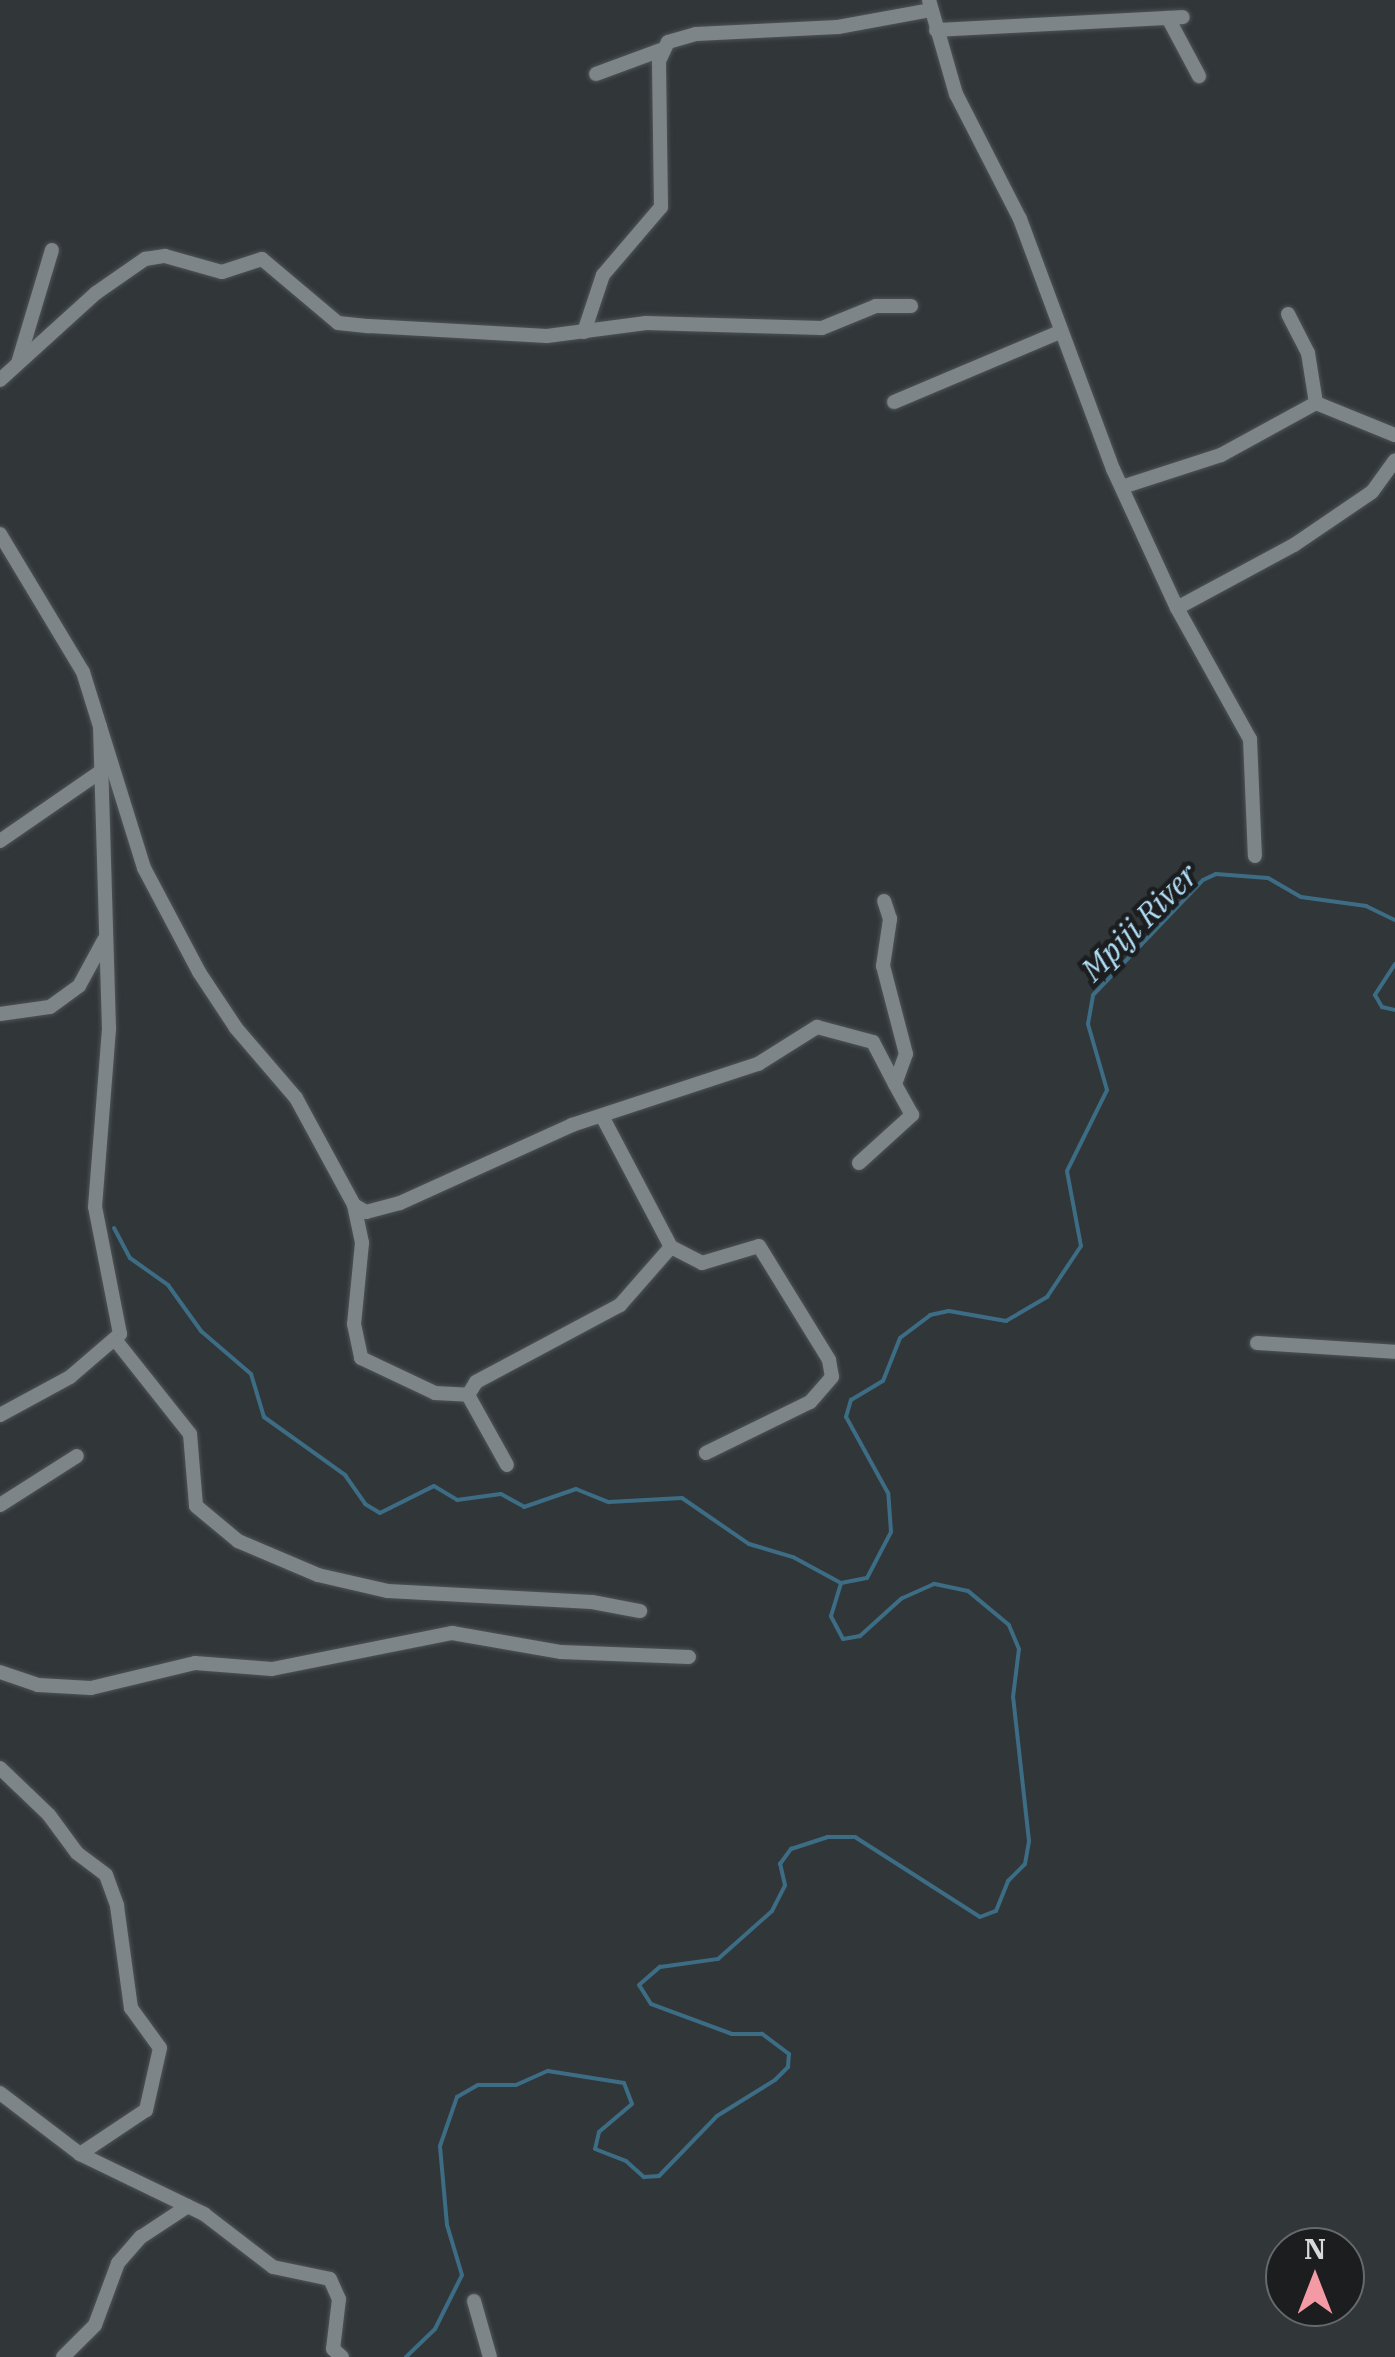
<!DOCTYPE html>
<html>
<head>
<meta charset="utf-8">
<style>
	body { margin:0 }
	#map { position:relative; width:1395px; height:2357px; overflow:hidden; background:#313639; font-family:"IBM Plex Serif",serif }
	div>[style] { position:absolute }
	.stream>* { height:4px; margin:-2px; padding:0 2px; transform-origin:2px; border-radius:2px; background:#3c6d85 }
	.roads { filter:drop-shadow(0 0 2px #4e5355) drop-shadow(0 0 2px #4e5355) }
	.street>* { height:14px; margin:-7px; padding:0 7px; transform-origin:7px; border-radius:7px; background:#7e8588 }
	span { translate:-50% -50%; white-space:nowrap; text-align:center; line-height:1.15; -webkit-text-stroke:9px #1b1d1f; paint-order:stroke }
	.water-label { font-size:32px; color:#b1def6; font-style:italic }
	.north { position:absolute; left:1265px; top:2227px; width:100px; height:100px; box-sizing:border-box; background:#1b1d1f; border:2px solid #66696b; border-radius:50%; rotate:0deg; font-size:28px; font-weight:700; line-height:40px; text-align:center; color:#d6dadc }
	.north::after { content:''; display:block; margin:auto; width:35px; height:45px; background:#f49aa4; clip-path:polygon(50% 0,100% 100%,50% 72%,0 100%) }
</style>
</head>
<body>
<div id="map">
	<div class="stream">
		<div style="left:1395px;top:964px;width:37px;rotate:123deg"></div>
		<div style="left:1375px;top:995px;width:14px;rotate:60deg"></div>
		<div style="left:1382px;top:1007px;width:13px;rotate:13deg"></div>
		<div style="left:114px;top:1228px;width:34px;rotate:62deg"></div>
		<div style="left:130px;top:1258px;width:47px;rotate:35.4deg"></div>
		<div style="left:168px;top:1285px;width:57px;rotate:54.3deg"></div>
		<div style="left:201px;top:1331px;width:66px;rotate:40.7deg"></div>
		<div style="left:251px;top:1374px;width:45px;rotate:73.2deg"></div>
		<div style="left:264px;top:1417px;width:100px;rotate:35.6deg"></div>
		<div style="left:345px;top:1475px;width:35px;rotate:55deg"></div>
		<div style="left:365px;top:1504px;width:17px;rotate:31deg"></div>
		<div style="left:380px;top:1513px;width:60px;rotate:-26.6deg"></div>
		<div style="left:434px;top:1486px;width:27px;rotate:31deg"></div>
		<div style="left:457px;top:1500px;width:44px;rotate:-7.8deg"></div>
		<div style="left:501px;top:1494px;width:26px;rotate:29deg"></div>
		<div style="left:524px;top:1507px;width:55px;rotate:-19.1deg"></div>
		<div style="left:576px;top:1489px;width:35px;rotate:22deg"></div>
		<div style="left:609px;top:1502px;width:73px;rotate:-3.1deg"></div>
		<div style="left:682px;top:1498px;width:81px;rotate:34.5deg"></div>
		<div style="left:749px;top:1544px;width:46px;rotate:16.5deg"></div>
		<div style="left:793px;top:1557px;width:55px;rotate:28.4deg"></div>
		<div style="left:841px;top:1583px;width:26px;rotate:-11deg"></div>
		<div style="left:867px;top:1578px;width:52px;rotate:-62.4deg"></div>
		<div style="left:891px;top:1532px;width:39px;rotate:-94deg"></div>
		<div style="left:888px;top:1493px;width:87px;rotate:-118.9deg"></div>
		<div style="left:846px;top:1417px;width:18px;rotate:-74deg"></div>
		<div style="left:851px;top:1400px;width:37px;rotate:-31deg"></div>
		<div style="left:883px;top:1381px;width:46px;rotate:-68.4deg"></div>
		<div style="left:900px;top:1338px;width:38px;rotate:-37deg"></div>
		<div style="left:930px;top:1315px;width:19px;rotate:-12deg"></div>
		<div style="left:949px;top:1311px;width:58px;rotate:10deg"></div>
		<div style="left:1006px;top:1321px;width:48px;rotate:-30.3deg"></div>
		<div style="left:1047px;top:1297px;width:61px;rotate:-56.3deg"></div>
		<div style="left:1081px;top:1246px;width:76px;rotate:-100.6deg"></div>
		<div style="left:1067px;top:1171px;width:90px;rotate:-63.7deg"></div>
		<div style="left:1107px;top:1090px;width:69px;rotate:-106.1deg"></div>
		<div style="left:1088px;top:1024px;width:29px;rotate:-80deg"></div>
		<div style="left:1093px;top:995px;width:159px;rotate:-46.3deg"></div>
		<div style="left:1203px;top:880px;width:14px;rotate:-25deg"></div>
		<div style="left:1216px;top:874px;width:52px;rotate:4.4deg"></div>
		<div style="left:1268px;top:878px;width:38px;rotate:30deg"></div>
		<div style="left:1301px;top:897px;width:66px;rotate:7.9deg"></div>
		<div style="left:1366px;top:906px;width:32px;rotate:26deg"></div>
		<div style="left:406px;top:2357px;width:40px;rotate:-44deg"></div>
		<div style="left:435px;top:2329px;width:60px;rotate:-63.4deg"></div>
		<div style="left:462px;top:2275px;width:52px;rotate:-106.7deg"></div>
		<div style="left:447px;top:2225px;width:79px;rotate:-95.1deg"></div>
		<div style="left:440px;top:2146px;width:52px;rotate:-70.9deg"></div>
		<div style="left:457px;top:2097px;width:24px;rotate:-30deg"></div>
		<div style="left:478px;top:2085px;width:38px"></div>
		<div style="left:516px;top:2085px;width:35px;rotate:-24deg"></div>
		<div style="left:548px;top:2071px;width:77px;rotate:9deg"></div>
		<div style="left:624px;top:2083px;width:22px;rotate:69deg"></div>
		<div style="left:632px;top:2104px;width:43px;rotate:139.7deg"></div>
		<div style="left:599px;top:2132px;width:17px;rotate:103deg"></div>
		<div style="left:595px;top:2149px;width:33px;rotate:21deg"></div>
		<div style="left:626px;top:2161px;width:24px;rotate:42deg"></div>
		<div style="left:644px;top:2177px;width:15px;rotate:-4deg"></div>
		<div style="left:659px;top:2176px;width:83px;rotate:-46deg"></div>
		<div style="left:717px;top:2116px;width:68px;rotate:-31.8deg"></div>
		<div style="left:775px;top:2080px;width:18px;rotate:-45deg"></div>
		<div style="left:788px;top:2067px;width:13px;rotate:-86deg"></div>
		<div style="left:789px;top:2054px;width:34px;rotate:-143deg"></div>
		<div style="left:762px;top:2034px;width:30px;rotate:180deg"></div>
		<div style="left:732px;top:2034px;width:86px;rotate:-159.7deg"></div>
		<div style="left:651px;top:2004px;width:22px;rotate:-122deg"></div>
		<div style="left:639px;top:1985px;width:28px;rotate:-41deg"></div>
		<div style="left:660px;top:1967px;width:59px;rotate:-7.9deg"></div>
		<div style="left:718px;top:1959px;width:72px;rotate:-41.6deg"></div>
		<div style="left:772px;top:1911px;width:29px;rotate:-63deg"></div>
		<div style="left:785px;top:1885px;width:22px;rotate:-103deg"></div>
		<div style="left:780px;top:1864px;width:19px;rotate:-54deg"></div>
		<div style="left:791px;top:1849px;width:38px;rotate:-18deg"></div>
		<div style="left:827px;top:1837px;width:28px"></div>
		<div style="left:855px;top:1837px;width:148px;rotate:32.6deg"></div>
		<div style="left:980px;top:1917px;width:17px;rotate:-21deg"></div>
		<div style="left:996px;top:1911px;width:32px;rotate:-68deg"></div>
		<div style="left:1008px;top:1881px;width:24px;rotate:-45deg"></div>
		<div style="left:1025px;top:1864px;width:23px;rotate:-80deg"></div>
		<div style="left:1029px;top:1841px;width:145px;rotate:-96.3deg"></div>
		<div style="left:1013px;top:1697px;width:48px;rotate:-82.9deg"></div>
		<div style="left:1019px;top:1649px;width:26px;rotate:-113deg"></div>
		<div style="left:1009px;top:1625px;width:53px;rotate:-140.3deg"></div>
		<div style="left:968px;top:1591px;width:35px;rotate:-168deg"></div>
		<div style="left:934px;top:1584px;width:35px;rotate:156deg"></div>
		<div style="left:902px;top:1598px;width:57px;rotate:137.9deg"></div>
		<div style="left:860px;top:1636px;width:17px;rotate:170deg"></div>
		<div style="left:843px;top:1639px;width:26px;rotate:-118deg"></div>
		<div style="left:831px;top:1616px;width:34px;rotate:-73deg"></div>
	</div>
	<div class="roads">
		<div class="street">
			<div style="left:929px;top:0;width:98px;rotate:74deg"></div>
			<div style="left:956px;top:94px;width:140px;rotate:62.9deg"></div>
			<div style="left:1020px;top:219px;width:267px;rotate:69.6deg"></div>
			<div style="left:1113px;top:469px;width:153px;rotate:65.3deg"></div>
			<div style="left:1177px;top:608px;width:150px;rotate:60.9deg"></div>
			<div style="left:1250px;top:739px;width:117px;rotate:87.6deg"></div>
			<div style="left:1168px;top:18px;width:66px;rotate:61.9deg"></div>
			<div style="left:936px;top:30px;width:247px;rotate:-3deg"></div>
			<div style="left:596px;top:74px;width:69px;rotate:-20.3deg"></div>
			<div style="left:1288px;top:314px;width:44px;rotate:62.9deg"></div>
			<div style="left:1308px;top:353px;width:51px;rotate:80.9deg"></div>
			<div style="left:1316px;top:403px;width:85px;rotate:22.1deg"></div>
			<div style="left:584px;top:332px;width:60px;rotate:-71.6deg"></div>
			<div style="left:603px;top:275px;width:89px;rotate:-49.5deg"></div>
			<div style="left:661px;top:207px;width:146px;rotate:-90.8deg"></div>
			<div style="left:659px;top:61px;width:21px;rotate:-65deg"></div>
			<div style="left:668px;top:42px;width:29px;rotate:-16deg"></div>
			<div style="left:696px;top:34px;width:142px;rotate:-2.8deg"></div>
			<div style="left:838px;top:27px;width:95px;rotate:-10.4deg"></div>
			<div style="left:18px;top:363px;width:118px;rotate:-73.3deg"></div>
			<div style="left:0;top:380px;width:130px;rotate:-42.2deg"></div>
			<div style="left:96px;top:293px;width:60px;rotate:-34.8deg"></div>
			<div style="left:145px;top:259px;width:20px;rotate:-9deg"></div>
			<div style="left:165px;top:256px;width:59px;rotate:15.7deg"></div>
			<div style="left:222px;top:272px;width:42px;rotate:-18deg"></div>
			<div style="left:262px;top:259px;width:99px;rotate:40.1deg"></div>
			<div style="left:338px;top:323px;width:31px;rotate:6deg"></div>
			<div style="left:369px;top:326px;width:178px;rotate:3.2deg"></div>
			<div style="left:547px;top:336px;width:100px;rotate:-7.5deg"></div>
			<div style="left:646px;top:323px;width:176px;rotate:1.6deg"></div>
			<div style="left:822px;top:328px;width:58px;rotate:-22.2deg"></div>
			<div style="left:876px;top:306px;width:35px"></div>
			<div style="left:894px;top:402px;width:180px;rotate:-22.9deg"></div>
			<div style="left:1122px;top:487px;width:104px;rotate:-17.9deg"></div>
			<div style="left:1221px;top:455px;width:108px;rotate:-28.7deg"></div>
			<div style="left:0;top:534px;width:161px;rotate:59deg"></div>
			<div style="left:83px;top:672px;width:205px;rotate:72.7deg"></div>
			<div style="left:144px;top:868px;width:118px;rotate:62.1deg"></div>
			<div style="left:199px;top:972px;width:67px;rotate:56.5deg"></div>
			<div style="left:236px;top:1028px;width:92px;rotate:49.4deg"></div>
			<div style="left:296px;top:1098px;width:122px;rotate:61.5deg"></div>
			<div style="left:354px;top:1205px;width:39px;rotate:78deg"></div>
			<div style="left:362px;top:1243px;width:81px;rotate:95.6deg"></div>
			<div style="left:354px;top:1324px;width:35px;rotate:78deg"></div>
			<div style="left:361px;top:1358px;width:82px;rotate:25.3deg"></div>
			<div style="left:435px;top:1393px;width:33px;rotate:3deg"></div>
			<div style="left:468px;top:1395px;width:80px;rotate:60.9deg"></div>
			<div style="left:1177px;top:608px;width:133px;rotate:-28.3deg"></div>
			<div style="left:1294px;top:545px;width:94px;rotate:-34.2deg"></div>
			<div style="left:1372px;top:492px;width:39px;rotate:-54deg"></div>
			<div style="left:0;top:841px;width:121px;rotate:-34.6deg"></div>
			<div style="left:0;top:1014px;width:50px;rotate:-8deg"></div>
			<div style="left:50px;top:1007px;width:36px;rotate:-36deg"></div>
			<div style="left:79px;top:986px;width:52px;rotate:-61.5deg"></div>
			<div style="left:603px;top:1118px;width:146px;rotate:62.2deg"></div>
			<div style="left:671px;top:1247px;width:35px;rotate:27deg"></div>
			<div style="left:702px;top:1263px;width:59px;rotate:-16.6deg"></div>
			<div style="left:759px;top:1246px;width:134px;rotate:58.4deg"></div>
			<div style="left:829px;top:1360px;width:17px;rotate:80deg"></div>
			<div style="left:832px;top:1377px;width:33px;rotate:131deg"></div>
			<div style="left:810px;top:1402px;width:116px;rotate:153.9deg"></div>
			<div style="left:859px;top:1163px;width:72px;rotate:-42.2deg"></div>
			<div style="left:912px;top:1115px;width:35px;rotate:-119deg"></div>
			<div style="left:895px;top:1084px;width:32px;rotate:-70deg"></div>
			<div style="left:906px;top:1054px;width:91px;rotate:-104.6deg"></div>
			<div style="left:883px;top:966px;width:48px;rotate:-81.5deg"></div>
			<div style="left:890px;top:919px;width:19px;rotate:-108deg"></div>
			<div style="left:354px;top:1205px;width:14px;rotate:30deg"></div>
			<div style="left:366px;top:1212px;width:35px;rotate:-15deg"></div>
			<div style="left:400px;top:1203px;width:189px;rotate:-24.4deg"></div>
			<div style="left:572px;top:1125px;width:196px;rotate:-18.2deg"></div>
			<div style="left:758px;top:1064px;width:70px;rotate:-32.1deg"></div>
			<div style="left:817px;top:1027px;width:58px;rotate:15deg"></div>
			<div style="left:873px;top:1042px;width:47px;rotate:62.4deg"></div>
			<div style="left:117px;top:1342px;width:117px;rotate:51.6deg"></div>
			<div style="left:190px;top:1434px;width:72px;rotate:85.2deg"></div>
			<div style="left:196px;top:1506px;width:55px;rotate:39.8deg"></div>
			<div style="left:238px;top:1541px;width:87px;rotate:23deg"></div>
			<div style="left:318px;top:1575px;width:72px;rotate:12.9deg"></div>
			<div style="left:388px;top:1591px;width:204px;rotate:3.1deg"></div>
			<div style="left:592px;top:1602px;width:49px;rotate:10.6deg"></div>
			<div style="left:1257px;top:1343px;width:138px;rotate:3.7deg"></div>
			<div style="left:468px;top:1395px;width:15px;rotate:-58deg"></div>
			<div style="left:476px;top:1382px;width:163px;rotate:-28.1deg"></div>
			<div style="left:620px;top:1305px;width:77px;rotate:-48.7deg"></div>
			<div style="left:0;top:1415px;width:80px;rotate:-28.5deg"></div>
			<div style="left:70px;top:1377px;width:66px;rotate:-40.7deg"></div>
			<div style="left:120px;top:1334px;width:129px;rotate:-101.1deg"></div>
			<div style="left:95px;top:1207px;width:179px;rotate:-85.5deg"></div>
			<div style="left:109px;top:1029px;width:303px;rotate:-91.7deg"></div>
			<div style="left:0;top:1505px;width:91px;rotate:-32.5deg"></div>
			<div style="left:0;top:1672px;width:40px;rotate:18.9deg"></div>
			<div style="left:38px;top:1685px;width:53px;rotate:3.2deg"></div>
			<div style="left:91px;top:1688px;width:107px;rotate:-13.5deg"></div>
			<div style="left:195px;top:1663px;width:77px;rotate:4.5deg"></div>
			<div style="left:272px;top:1669px;width:184px;rotate:-11.3deg"></div>
			<div style="left:452px;top:1633px;width:111px;rotate:9.9deg"></div>
			<div style="left:561px;top:1652px;width:128px;rotate:2.2deg"></div>
			<div style="left:0;top:1768px;width:68px;rotate:43.8deg"></div>
			<div style="left:49px;top:1815px;width:47px;rotate:53.6deg"></div>
			<div style="left:77px;top:1853px;width:36px;rotate:37deg"></div>
			<div style="left:106px;top:1875px;width:33px;rotate:70deg"></div>
			<div style="left:117px;top:1906px;width:103px;rotate:82.2deg"></div>
			<div style="left:131px;top:2008px;width:49px;rotate:54.1deg"></div>
			<div style="left:160px;top:2048px;width:64px;rotate:102.7deg"></div>
			<div style="left:146px;top:2110px;width:79px;rotate:146.3deg"></div>
			<div style="left:0;top:2093px;width:101px;rotate:37.3deg"></div>
			<div style="left:80px;top:2154px;width:138px;rotate:25.8deg"></div>
			<div style="left:204px;top:2214px;width:87px;rotate:37.5deg"></div>
			<div style="left:273px;top:2267px;width:58px;rotate:11.9deg"></div>
			<div style="left:330px;top:2279px;width:22px;rotate:66deg"></div>
			<div style="left:339px;top:2299px;width:50px;rotate:96.8deg"></div>
			<div style="left:333px;top:2349px;width:12px;rotate:42deg"></div>
			<div style="left:474px;top:2301px;width:58px;rotate:74.1deg"></div>
			<div style="left:63px;top:2357px;width:45px;rotate:-45deg"></div>
			<div style="left:95px;top:2325px;width:66px;rotate:-69.6deg"></div>
			<div style="left:118px;top:2263px;width:35px;rotate:-49deg"></div>
			<div style="left:141px;top:2237px;width:56px;rotate:-33.4deg"></div>
		</div>
	</div>
	<div class="water-label">
		<span style="left:1139px;top:922px;rotate:-45deg">Mpiji River</span>
	</div>
	<div class="north">N</div>
</div>
</body>
</html>
